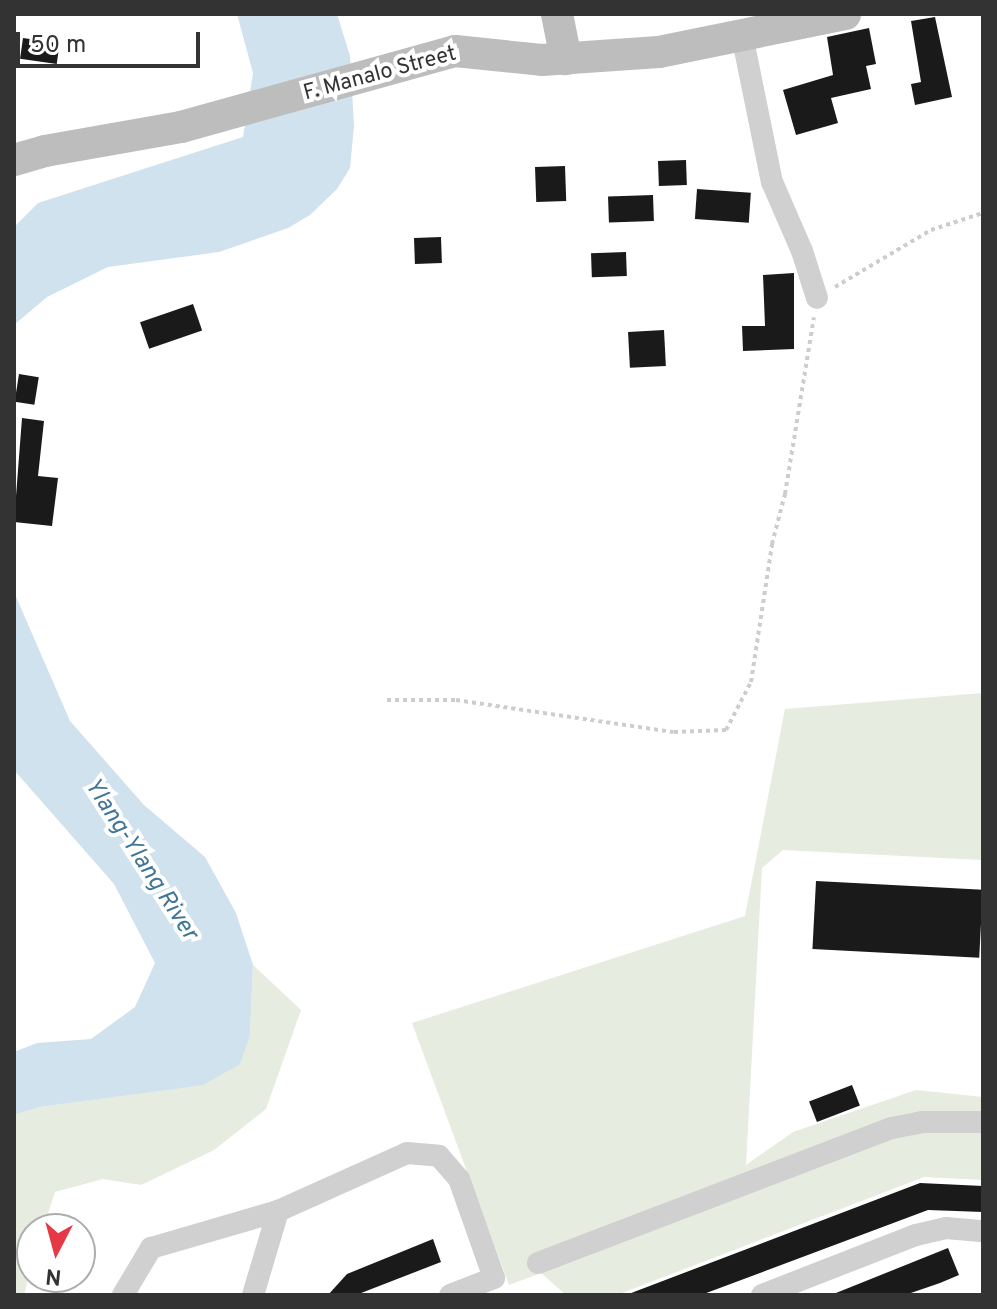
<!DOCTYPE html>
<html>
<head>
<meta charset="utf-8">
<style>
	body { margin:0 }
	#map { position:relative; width:997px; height:1309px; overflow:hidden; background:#fff; font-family:Overpass,sans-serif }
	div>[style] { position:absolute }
	.green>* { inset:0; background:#e6ecdf }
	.water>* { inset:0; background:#cfe2ee }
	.building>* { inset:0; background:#1a1a1a; transform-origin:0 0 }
	.path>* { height:4px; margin-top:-2px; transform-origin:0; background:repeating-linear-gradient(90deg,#cdcdcd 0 4px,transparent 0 8px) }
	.street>* { height:22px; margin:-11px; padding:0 11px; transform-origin:11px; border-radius:11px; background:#d0d0d0 }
	.secondary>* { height:32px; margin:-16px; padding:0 16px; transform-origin:16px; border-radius:16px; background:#bdbdbd }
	span { translate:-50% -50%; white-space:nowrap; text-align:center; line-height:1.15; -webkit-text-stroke:8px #fff; paint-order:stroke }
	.street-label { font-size:22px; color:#333 }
	.water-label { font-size:24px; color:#3f7597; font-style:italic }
	.frame { position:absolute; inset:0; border:16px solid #333; pointer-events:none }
	.north { position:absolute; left:16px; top:1213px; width:80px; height:80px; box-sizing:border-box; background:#fff; border:2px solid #adadad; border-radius:50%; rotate:186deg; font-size:22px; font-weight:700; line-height:32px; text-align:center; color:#333 }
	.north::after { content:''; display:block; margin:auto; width:28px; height:36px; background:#e63946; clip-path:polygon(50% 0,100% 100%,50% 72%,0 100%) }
	.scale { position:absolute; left:16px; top:32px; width:184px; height:36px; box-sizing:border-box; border:4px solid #333; border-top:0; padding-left:10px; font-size:24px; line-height:28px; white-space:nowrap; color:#333; -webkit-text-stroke:6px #fff; paint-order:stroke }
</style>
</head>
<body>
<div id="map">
	<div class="green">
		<div style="clip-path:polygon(983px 693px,983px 860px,783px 850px,762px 868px,746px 1165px,793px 1132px,916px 1090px,983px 1097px,983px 1180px,924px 1177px,617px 1295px,566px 1295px,541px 1273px,509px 1285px,412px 1023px,745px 916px,785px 709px)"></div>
		<div style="clip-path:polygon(253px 965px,301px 1010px,266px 1109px,214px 1150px,141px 1185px,103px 1179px,55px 1192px,43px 1229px,32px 1229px,32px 1264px,24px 1295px,14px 1295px,14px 1115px,40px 1107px,133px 1094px,250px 1035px)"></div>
	</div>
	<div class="water">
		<div style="clip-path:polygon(237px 14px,337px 14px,350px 56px,354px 126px,350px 168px,337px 189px,310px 215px,288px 228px,219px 252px,108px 267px,47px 297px,14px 325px,14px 227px,38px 203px,243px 137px,253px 73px)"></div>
		<div style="clip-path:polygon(14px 592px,70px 721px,144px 805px,205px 857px,236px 913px,253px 965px,250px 1035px,240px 1064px,203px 1085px,40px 1107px,14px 1115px,14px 1052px,37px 1043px,91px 1039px,135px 1007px,155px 963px,114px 884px,14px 770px)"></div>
	</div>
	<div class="building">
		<div style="clip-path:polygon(935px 17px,952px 97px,915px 105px,911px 84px,921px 82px,911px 21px)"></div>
		<div style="clip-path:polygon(869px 28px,876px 64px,866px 66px,871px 89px,831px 98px,838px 123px,796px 135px,783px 90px,833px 75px,827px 37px)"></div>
		<div style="left:23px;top:38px;width:37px;height:21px;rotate:8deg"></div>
		<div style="left:686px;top:160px;width:25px;height:28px;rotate:88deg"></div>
		<div style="left:565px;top:166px;width:35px;height:30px;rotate:88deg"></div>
		<div style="left:697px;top:189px;width:54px;height:30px;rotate:4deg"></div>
		<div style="left:653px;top:195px;width:26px;height:45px;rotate:88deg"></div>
		<div style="left:441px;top:237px;width:26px;height:27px;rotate:88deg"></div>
		<div style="left:626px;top:252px;width:24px;height:35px;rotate:88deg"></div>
		<div style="clip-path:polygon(794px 273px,794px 349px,743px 351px,742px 326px,765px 326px,763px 275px)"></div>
		<div style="left:193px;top:304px;width:28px;height:56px;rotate:71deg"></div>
		<div style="left:664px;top:330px;width:36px;height:36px;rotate:87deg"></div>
		<div style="left:19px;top:374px;width:20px;height:28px;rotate:9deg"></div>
		<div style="clip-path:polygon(22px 418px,44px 421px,38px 476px,58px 478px,52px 526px,14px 522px)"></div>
		<div style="left:816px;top:881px;width:167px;height:68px;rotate:3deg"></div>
		<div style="left:852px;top:1085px;width:22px;height:46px;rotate:69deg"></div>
		<div style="clip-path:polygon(920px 1183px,983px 1186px,983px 1212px,928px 1210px,701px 1295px,626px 1295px)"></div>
		<div style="clip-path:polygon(433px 1239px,441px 1262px,356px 1295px,328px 1295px,347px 1274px)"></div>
		<div style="clip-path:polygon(948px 1248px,959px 1275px,940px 1283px,905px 1295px,831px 1295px)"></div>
	</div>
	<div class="path">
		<div style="left:835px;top:287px;width:112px;rotate:-30.7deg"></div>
		<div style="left:931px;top:230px;width:55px;rotate:-18.1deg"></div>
		<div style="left:387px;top:700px;width:69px"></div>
		<div style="left:456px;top:700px;width:220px;rotate:8.4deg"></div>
		<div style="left:674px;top:732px;width:52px;rotate:-2.2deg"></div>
		<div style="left:726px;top:730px;width:54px;rotate:-62.5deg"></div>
		<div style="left:751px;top:682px;width:140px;rotate:-81.3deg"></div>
		<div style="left:772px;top:544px;width:52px;rotate:-75.4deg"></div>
		<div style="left:785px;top:494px;width:179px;rotate:-80.7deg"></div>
	</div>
	<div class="street">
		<div style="left:742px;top:35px;width:150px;rotate:78.5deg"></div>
		<div style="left:772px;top:182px;width:75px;rotate:66.5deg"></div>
		<div style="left:802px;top:251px;width:49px;rotate:72.3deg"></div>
		<div style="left:538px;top:1263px;width:379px;rotate:-20.9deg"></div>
		<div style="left:892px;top:1128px;width:31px;rotate:-11deg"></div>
		<div style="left:922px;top:1122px;width:61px"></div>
		<div style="left:123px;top:1295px;width:55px;rotate:-59.2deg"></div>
		<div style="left:151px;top:1248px;width:132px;rotate:-16.2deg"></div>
		<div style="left:278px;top:1211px;width:141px;rotate:-24.2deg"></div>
		<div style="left:407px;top:1153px;width:32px;rotate:5deg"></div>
		<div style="left:439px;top:1156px;width:30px;rotate:49deg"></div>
		<div style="left:459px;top:1179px;width:105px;rotate:70.5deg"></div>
		<div style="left:494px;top:1278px;width:47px;rotate:158.9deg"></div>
		<div style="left:253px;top:1295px;width:88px;rotate:-73.4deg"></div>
		<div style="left:762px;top:1295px;width:165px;rotate:-21.3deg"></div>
		<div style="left:916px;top:1235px;width:31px;rotate:-13deg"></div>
		<div style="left:946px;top:1228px;width:37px;rotate:5deg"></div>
	</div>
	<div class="secondary">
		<div style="left:557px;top:14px;width:46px;rotate:78.7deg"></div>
		<div style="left:14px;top:160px;width:32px;rotate:-16deg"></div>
		<div style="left:45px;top:151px;width:138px;rotate:-10deg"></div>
		<div style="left:181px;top:127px;width:284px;rotate:-15.5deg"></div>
		<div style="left:455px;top:51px;width:87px;rotate:5.9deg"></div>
		<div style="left:542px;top:60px;width:117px;rotate:-3.9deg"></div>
		<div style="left:659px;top:52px;width:190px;rotate:-11.5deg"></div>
	</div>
	<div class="street-label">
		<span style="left:380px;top:74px;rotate:-15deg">F. Manalo Street</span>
	</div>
	<div class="water-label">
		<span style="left:140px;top:860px;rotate:57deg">Ylang-Ylang River</span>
	</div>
	<div class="frame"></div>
	<div class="north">N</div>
	<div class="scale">50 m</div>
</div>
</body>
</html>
